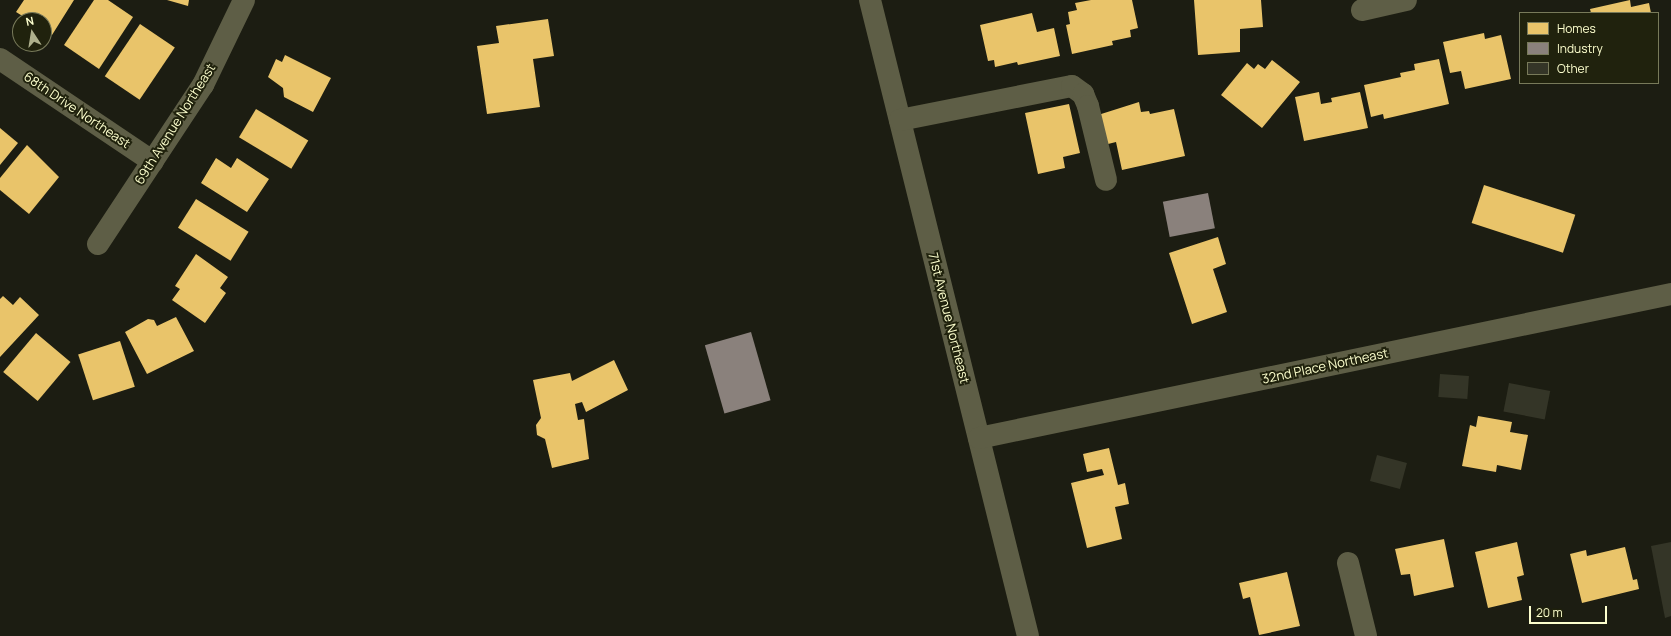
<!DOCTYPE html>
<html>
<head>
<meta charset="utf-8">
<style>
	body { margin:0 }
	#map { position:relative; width:1671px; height:636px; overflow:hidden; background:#1c1d12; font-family:Manrope,sans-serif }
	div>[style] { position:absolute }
	.homes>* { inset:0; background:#e9c46a; transform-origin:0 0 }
	.industry>* { inset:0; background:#8a817c; transform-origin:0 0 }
	.building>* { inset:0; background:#343527; transform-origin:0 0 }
	.minor>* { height:22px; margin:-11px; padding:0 11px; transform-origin:11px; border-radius:11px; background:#5e5e46 }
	span { translate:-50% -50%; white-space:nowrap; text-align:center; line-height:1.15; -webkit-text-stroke:4px #20220d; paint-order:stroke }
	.street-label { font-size:13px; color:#fdffce }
	.legend { position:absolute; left:1519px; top:12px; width:140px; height:72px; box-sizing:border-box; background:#20220d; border:1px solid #787a5a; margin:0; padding:5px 7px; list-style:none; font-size:12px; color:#fdffce }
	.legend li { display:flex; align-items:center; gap:8px; height:20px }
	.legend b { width:20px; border:1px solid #787a5a }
	.north { position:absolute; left:12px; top:12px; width:40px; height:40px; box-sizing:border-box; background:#20220d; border:1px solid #787a5a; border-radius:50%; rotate:348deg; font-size:11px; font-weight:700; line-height:16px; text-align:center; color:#fdffce }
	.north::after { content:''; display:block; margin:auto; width:14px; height:18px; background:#aeb08c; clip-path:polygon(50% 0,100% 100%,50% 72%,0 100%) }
	.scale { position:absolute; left:1529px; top:606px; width:78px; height:18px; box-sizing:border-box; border:2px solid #fdffce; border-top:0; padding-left:5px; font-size:12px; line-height:14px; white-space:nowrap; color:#fdffce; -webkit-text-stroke:3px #20220d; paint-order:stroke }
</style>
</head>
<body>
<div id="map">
	<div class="homes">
		<div style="clip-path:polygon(24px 0,74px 0,52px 35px,44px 30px,44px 20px,29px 20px,16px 12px)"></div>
		<div style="clip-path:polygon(94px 0,108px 0,133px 17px,99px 69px,64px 45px)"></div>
		<div style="clip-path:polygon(167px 0,189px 0,188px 6px)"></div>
		<div style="clip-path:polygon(1091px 0,1132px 0,1138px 28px,1130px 30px,1131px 37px,1112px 41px,1113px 45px,1072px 54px,1066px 25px,1070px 24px,1068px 12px,1077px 10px,1075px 3px)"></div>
		<div style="clip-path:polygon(1194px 0,1261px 0,1263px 27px,1240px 29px,1240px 52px,1198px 55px)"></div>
		<div style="clip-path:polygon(1630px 0,1631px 7px,1649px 3px,1651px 13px,1591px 13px,1590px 9px)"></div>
		<div style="clip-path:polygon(1032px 13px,1037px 32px,1054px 28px,1060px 56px,1018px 65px,1017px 62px,995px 67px,994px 60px,988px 61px,980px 25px)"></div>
		<div style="clip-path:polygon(548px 19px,554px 56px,533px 59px,540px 107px,487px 114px,477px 46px,499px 43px,496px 26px)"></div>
		<div style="left:140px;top:24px;width:42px;height:63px;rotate:34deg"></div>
		<div style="clip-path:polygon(1484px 33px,1485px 39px,1501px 35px,1511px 79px,1465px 89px,1461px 71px,1450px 73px,1443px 42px)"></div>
		<div style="clip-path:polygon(285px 55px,331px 78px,313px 112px,284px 97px,283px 88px,268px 77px,276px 59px,282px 62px)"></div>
		<div style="clip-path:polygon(1439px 59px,1449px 104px,1384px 119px,1383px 114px,1371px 117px,1364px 85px,1401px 77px,1400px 73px,1415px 70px,1414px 64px)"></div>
		<div style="clip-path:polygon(1272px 60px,1300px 82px,1262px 128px,1221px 95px,1247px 63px,1254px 69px,1258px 64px,1265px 69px)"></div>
		<div style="clip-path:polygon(1319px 92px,1321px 104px,1332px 102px,1331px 98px,1360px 92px,1368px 128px,1304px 141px,1295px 97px)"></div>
		<div style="clip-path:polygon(1139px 102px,1141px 112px,1149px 111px,1150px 114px,1174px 109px,1185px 156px,1122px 170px,1116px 142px,1104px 145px,1098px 115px)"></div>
		<div style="clip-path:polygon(1069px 104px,1080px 153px,1063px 157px,1065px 168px,1038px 174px,1025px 113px)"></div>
		<div style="left:256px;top:109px;width:61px;height:33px;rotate:31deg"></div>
		<div style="clip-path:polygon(0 128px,18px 143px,0 165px)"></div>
		<div style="clip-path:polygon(27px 145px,59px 177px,29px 214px,0 190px,0 178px)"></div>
		<div style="clip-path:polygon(216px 158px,231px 168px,237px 158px,269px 179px,247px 212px,201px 183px)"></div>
		<div style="left:1484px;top:185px;width:96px;height:40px;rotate:18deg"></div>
		<div style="left:196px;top:199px;width:62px;height:34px;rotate:32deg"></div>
		<div style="clip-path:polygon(1218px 237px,1226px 264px,1213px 269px,1227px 312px,1192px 324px,1169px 253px)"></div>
		<div style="clip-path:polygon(196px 254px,228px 277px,220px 288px,226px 293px,205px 323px,172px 300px,180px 289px,175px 286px)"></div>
		<div style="clip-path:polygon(3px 296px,13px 305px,20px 297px,39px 315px,0 357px,0 299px)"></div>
		<div style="clip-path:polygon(176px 317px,194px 351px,147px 374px,125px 332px,148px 319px,154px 320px,157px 326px)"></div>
		<div style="left:36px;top:333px;width:45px;height:51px;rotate:40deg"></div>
		<div style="left:120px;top:341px;width:48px;height:44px;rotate:72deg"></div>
		<div style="clip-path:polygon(614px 360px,628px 390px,586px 412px,582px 402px,575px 404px,578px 420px,584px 419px,589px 459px,552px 468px,545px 439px,537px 435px,536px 425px,541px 418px,533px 380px,570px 373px,572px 381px)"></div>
		<div style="clip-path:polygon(1478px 416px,1512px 422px,1510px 432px,1528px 435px,1521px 470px,1497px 465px,1496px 472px,1462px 466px,1470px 425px,1476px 427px)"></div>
		<div style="clip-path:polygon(1109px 448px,1118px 485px,1125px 483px,1129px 504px,1115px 507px,1122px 539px,1087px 548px,1071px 483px,1104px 475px,1102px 469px,1087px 472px,1083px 454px)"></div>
		<div style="clip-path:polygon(1444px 539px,1454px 587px,1414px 596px,1410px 574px,1401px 575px,1395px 549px)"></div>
		<div style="clip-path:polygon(1517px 542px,1524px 575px,1517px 577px,1522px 600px,1488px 608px,1475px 552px)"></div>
		<div style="clip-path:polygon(1625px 547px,1633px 580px,1637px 579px,1639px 589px,1582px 603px,1570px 554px,1586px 550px,1587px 556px)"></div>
		<div style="clip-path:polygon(1287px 572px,1300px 626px,1259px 635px,1250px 597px,1243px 599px,1239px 583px)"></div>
	</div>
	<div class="industry">
		<div style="left:1208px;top:193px;width:36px;height:46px;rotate:79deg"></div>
		<div style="left:751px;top:332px;width:71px;height:48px;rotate:74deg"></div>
	</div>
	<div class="building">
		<div style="left:1440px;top:374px;width:29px;height:23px;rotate:4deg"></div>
		<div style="left:1509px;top:383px;width:42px;height:29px;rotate:11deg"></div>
		<div style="left:1377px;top:455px;width:31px;height:27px;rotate:15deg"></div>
		<div style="clip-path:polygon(1671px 542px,1671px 616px,1665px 618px,1651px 546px)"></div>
	</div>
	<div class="minor">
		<div style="left:870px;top:0;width:655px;rotate:76.05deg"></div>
		<div style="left:1362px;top:10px;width:45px;rotate:-12.8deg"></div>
		<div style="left:0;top:59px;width:184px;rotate:33.9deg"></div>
		<div style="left:900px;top:120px;width:175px;rotate:-11.2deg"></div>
		<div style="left:1072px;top:86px;width:14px;rotate:36deg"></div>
		<div style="left:1083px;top:94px;width:13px;rotate:67deg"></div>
		<div style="left:1088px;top:106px;width:76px;rotate:76.3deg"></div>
		<div style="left:98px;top:244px;width:191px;rotate:-56.6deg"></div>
		<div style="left:203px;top:85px;width:94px;rotate:-64.2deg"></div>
		<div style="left:979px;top:438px;width:707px;rotate:-11.76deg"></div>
		<div style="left:1348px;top:563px;width:75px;rotate:76.1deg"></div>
	</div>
	<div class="street-label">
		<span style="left:77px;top:110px;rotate:34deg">68th Drive Northeast</span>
		<span style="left:175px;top:124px;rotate:-58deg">69th Avenue Northeast</span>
		<span style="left:949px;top:318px;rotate:76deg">71st Avenue Northeast</span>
		<span style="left:1325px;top:366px;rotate:-12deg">32nd Place Northeast</span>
	</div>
	<ul class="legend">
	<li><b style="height:11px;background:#e9c46a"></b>Homes</li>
	<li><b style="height:11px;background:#8a817c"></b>Industry</li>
	<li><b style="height:11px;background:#343527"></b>Other</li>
	</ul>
	<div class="north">N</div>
	<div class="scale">20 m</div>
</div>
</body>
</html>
